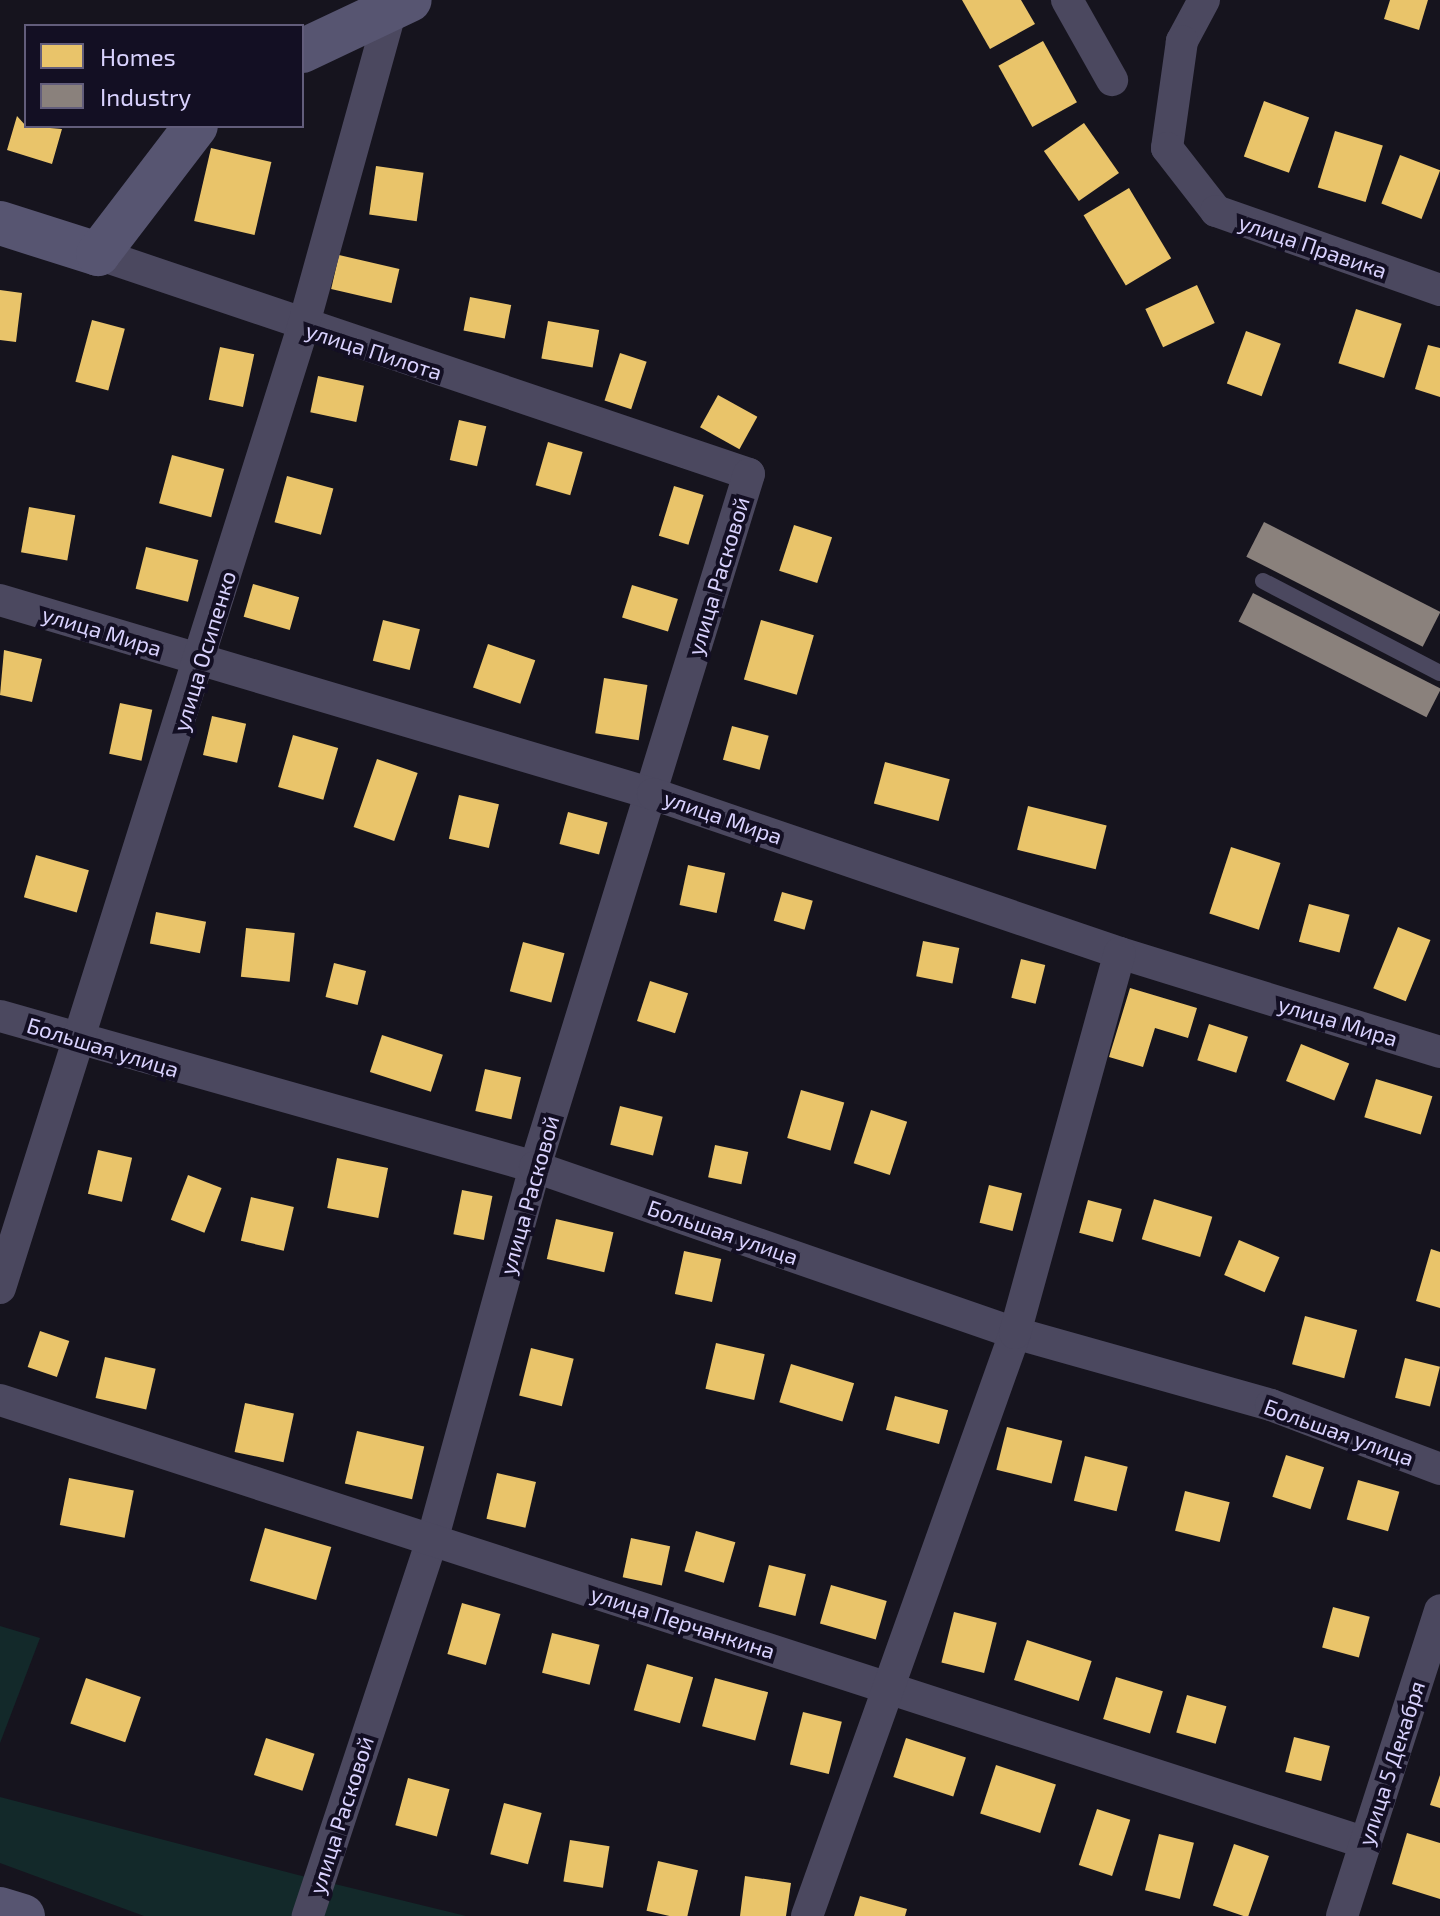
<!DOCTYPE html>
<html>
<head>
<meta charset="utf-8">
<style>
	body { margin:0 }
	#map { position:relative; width:1440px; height:1916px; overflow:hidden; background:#16141e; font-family:"Exo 2",sans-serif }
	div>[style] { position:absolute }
	.green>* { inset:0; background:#13292a }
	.homes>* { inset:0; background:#e9c46a; transform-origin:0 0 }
	.industry>* { inset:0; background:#8a817c; transform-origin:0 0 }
	.lane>* { height:16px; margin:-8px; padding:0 8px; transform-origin:8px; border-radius:8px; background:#4b485f }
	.street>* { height:32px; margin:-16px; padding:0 16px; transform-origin:16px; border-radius:16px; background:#4b485f }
	.secondary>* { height:44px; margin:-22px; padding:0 22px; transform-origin:22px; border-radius:22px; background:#575571 }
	span { translate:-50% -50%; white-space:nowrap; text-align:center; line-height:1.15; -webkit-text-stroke:8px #130f23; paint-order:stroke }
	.street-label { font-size:22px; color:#d9d2fe }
	.legend { position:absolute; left:24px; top:24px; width:280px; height:104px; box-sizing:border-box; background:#130f23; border:2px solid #625d7b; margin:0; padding:10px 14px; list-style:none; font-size:24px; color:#d9d2fe }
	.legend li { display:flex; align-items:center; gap:16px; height:40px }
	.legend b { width:40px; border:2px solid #625d7b }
</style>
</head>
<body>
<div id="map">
	<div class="green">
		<div style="clip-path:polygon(0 1626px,40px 1638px,0 1743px)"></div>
		<div style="clip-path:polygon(0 1797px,298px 1875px,466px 1916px,144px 1916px,0 1863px)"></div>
	</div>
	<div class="homes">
		<div style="clip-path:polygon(962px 0,1021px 0,1035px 24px,990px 49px)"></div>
		<div style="clip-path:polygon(1390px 0,1428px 0,1419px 30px,1384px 19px)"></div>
		<div style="left:1043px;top:41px;width:70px;height:51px;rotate:61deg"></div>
		<div style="left:1264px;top:101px;width:48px;height:59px;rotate:20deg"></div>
		<div style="clip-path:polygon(17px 116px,26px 126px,62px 129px,52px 164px,7px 150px)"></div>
		<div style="left:1084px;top:123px;width:61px;height:49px;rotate:55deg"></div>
		<div style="left:1335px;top:131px;width:50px;height:59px;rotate:17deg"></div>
		<div style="left:211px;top:148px;width:62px;height:75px;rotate:13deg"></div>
		<div style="left:1400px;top:155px;width:43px;height:52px;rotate:21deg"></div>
		<div style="left:376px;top:166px;width:48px;height:49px;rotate:8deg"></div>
		<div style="left:1129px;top:188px;width:82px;height:53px;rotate:59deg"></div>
		<div style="left:339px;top:255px;width:62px;height:35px;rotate:13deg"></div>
		<div style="left:1197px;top:285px;width:42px;height:57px;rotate:65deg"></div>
		<div style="clip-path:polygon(0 290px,22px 293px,16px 342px,0 340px)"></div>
		<div style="left:470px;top:297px;width:42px;height:34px;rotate:11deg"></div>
		<div style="left:1356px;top:309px;width:48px;height:57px;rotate:18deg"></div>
		<div style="left:92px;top:320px;width:34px;height:64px;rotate:15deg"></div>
		<div style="left:548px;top:321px;width:52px;height:38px;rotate:10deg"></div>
		<div style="left:1246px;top:331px;width:37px;height:56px;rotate:20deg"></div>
		<div style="clip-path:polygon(1428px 345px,1440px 348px,1440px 397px,1415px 389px)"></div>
		<div style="left:220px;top:347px;width:35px;height:54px;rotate:12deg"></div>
		<div style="left:620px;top:353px;width:28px;height:50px;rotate:18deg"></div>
		<div style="left:318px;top:376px;width:47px;height:37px;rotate:12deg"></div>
		<div style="left:718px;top:395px;width:45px;height:37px;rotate:29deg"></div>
		<div style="left:459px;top:420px;width:28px;height:41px;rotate:13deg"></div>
		<div style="left:548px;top:442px;width:36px;height:45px;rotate:16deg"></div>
		<div style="left:172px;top:455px;width:54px;height:50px;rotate:15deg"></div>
		<div style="left:287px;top:476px;width:48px;height:48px;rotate:15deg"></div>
		<div style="left:674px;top:486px;width:31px;height:52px;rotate:17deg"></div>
		<div style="left:29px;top:507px;width:47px;height:46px;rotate:10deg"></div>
		<div style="left:794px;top:525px;width:40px;height:48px;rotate:18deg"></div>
		<div style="left:146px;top:547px;width:54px;height:43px;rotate:14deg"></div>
		<div style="left:253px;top:584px;width:48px;height:34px;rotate:16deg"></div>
		<div style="left:632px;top:585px;width:48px;height:34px;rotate:17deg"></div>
		<div style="left:383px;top:620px;width:38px;height:42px;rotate:14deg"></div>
		<div style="left:761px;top:620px;width:55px;height:62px;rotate:16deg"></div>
		<div style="left:488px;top:644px;width:50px;height:46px;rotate:19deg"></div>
		<div style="clip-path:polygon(4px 650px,42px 659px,32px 702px,0 695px)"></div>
		<div style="left:604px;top:678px;width:44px;height:56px;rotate:9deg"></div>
		<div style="left:120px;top:703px;width:33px;height:52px;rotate:12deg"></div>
		<div style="left:212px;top:716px;width:35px;height:40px;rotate:13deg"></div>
		<div style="left:732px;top:726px;width:38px;height:35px;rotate:15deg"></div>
		<div style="left:293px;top:735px;width:47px;height:54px;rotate:16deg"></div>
		<div style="left:377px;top:759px;width:43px;height:72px;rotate:19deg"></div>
		<div style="left:885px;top:762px;width:67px;height:43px;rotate:15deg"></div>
		<div style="left:459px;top:795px;width:41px;height:45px;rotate:13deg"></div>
		<div style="left:1028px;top:806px;width:81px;height:45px;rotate:14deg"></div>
		<div style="left:568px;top:812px;width:41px;height:33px;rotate:15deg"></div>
		<div style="left:1231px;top:847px;width:52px;height:70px;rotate:18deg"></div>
		<div style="left:36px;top:855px;width:55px;height:44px;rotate:16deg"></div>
		<div style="left:688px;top:865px;width:38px;height:41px;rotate:12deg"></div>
		<div style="left:782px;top:892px;width:32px;height:30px;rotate:16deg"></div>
		<div style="left:1309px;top:904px;width:42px;height:39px;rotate:15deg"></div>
		<div style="left:156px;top:912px;width:51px;height:32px;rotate:11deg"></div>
		<div style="left:1398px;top:927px;width:35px;height:66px;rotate:22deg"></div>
		<div style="left:246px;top:928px;width:49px;height:49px;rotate:6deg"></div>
		<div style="left:923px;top:941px;width:37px;height:36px;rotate:11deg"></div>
		<div style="left:523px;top:942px;width:43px;height:51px;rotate:15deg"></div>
		<div style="left:1021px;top:959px;width:25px;height:40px;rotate:14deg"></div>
		<div style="left:334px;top:963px;width:33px;height:35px;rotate:14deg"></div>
		<div style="left:650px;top:981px;width:40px;height:42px;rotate:18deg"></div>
		<div style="clip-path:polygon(1130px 988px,1197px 1008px,1188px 1038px,1155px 1028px,1143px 1067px,1109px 1057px)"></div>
		<div style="left:1209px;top:1024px;width:41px;height:38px;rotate:18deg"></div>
		<div style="left:382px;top:1035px;width:64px;height:39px;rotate:18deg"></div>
		<div style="left:1301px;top:1044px;width:52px;height:40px;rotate:22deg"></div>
		<div style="left:485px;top:1069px;width:37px;height:43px;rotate:13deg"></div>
		<div style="left:1376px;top:1079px;width:59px;height:40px;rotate:17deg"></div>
		<div style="left:801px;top:1090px;width:45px;height:50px;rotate:16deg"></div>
		<div style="left:620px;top:1106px;width:44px;height:40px;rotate:14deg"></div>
		<div style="left:871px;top:1110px;width:38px;height:56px;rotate:18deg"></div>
		<div style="left:715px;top:1145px;width:34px;height:33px;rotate:12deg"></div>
		<div style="left:98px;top:1150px;width:35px;height:45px;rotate:13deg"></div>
		<div style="left:337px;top:1158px;width:52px;height:51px;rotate:11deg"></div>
		<div style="left:188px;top:1175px;width:36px;height:48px;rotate:21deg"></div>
		<div style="left:989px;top:1185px;width:34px;height:39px;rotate:14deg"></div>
		<div style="left:462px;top:1190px;width:31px;height:45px;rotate:11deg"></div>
		<div style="left:251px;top:1197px;width:44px;height:45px;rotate:13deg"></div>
		<div style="left:1154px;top:1199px;width:61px;height:42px;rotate:17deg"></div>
		<div style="left:1088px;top:1200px;width:35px;height:34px;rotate:15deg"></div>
		<div style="left:556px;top:1219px;width:59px;height:41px;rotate:13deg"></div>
		<div style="left:1239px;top:1240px;width:44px;height:38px;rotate:23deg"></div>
		<div style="clip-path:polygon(1431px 1249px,1440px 1252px,1440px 1308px,1416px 1301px)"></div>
		<div style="left:684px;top:1251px;width:38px;height:44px;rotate:12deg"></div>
		<div style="left:1305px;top:1316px;width:54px;height:50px;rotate:15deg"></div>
		<div style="left:40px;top:1331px;width:31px;height:38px;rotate:19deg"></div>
		<div style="left:716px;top:1343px;width:50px;height:47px;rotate:13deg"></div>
		<div style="left:531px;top:1348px;width:44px;height:49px;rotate:14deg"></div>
		<div style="left:105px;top:1357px;width:52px;height:42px;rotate:13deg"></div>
		<div style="left:1405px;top:1358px;width:36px;height:41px;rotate:14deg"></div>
		<div style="left:791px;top:1364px;width:66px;height:40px;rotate:17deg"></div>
		<div style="left:895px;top:1396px;width:55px;height:35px;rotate:15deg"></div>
		<div style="left:245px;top:1403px;width:50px;height:50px;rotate:12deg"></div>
		<div style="left:1007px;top:1427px;width:57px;height:44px;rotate:14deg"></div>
		<div style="left:357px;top:1431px;width:69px;height:54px;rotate:13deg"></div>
		<div style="left:1286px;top:1455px;width:40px;height:44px;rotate:18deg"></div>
		<div style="left:1085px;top:1456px;width:44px;height:46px;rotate:14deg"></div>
		<div style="left:497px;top:1473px;width:40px;height:47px;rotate:13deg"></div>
		<div style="left:69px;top:1478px;width:66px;height:48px;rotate:11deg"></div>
		<div style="left:1358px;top:1480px;width:43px;height:41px;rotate:16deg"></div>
		<div style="left:1185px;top:1491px;width:46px;height:41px;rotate:14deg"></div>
		<div style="left:265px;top:1528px;width:69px;height:55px;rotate:16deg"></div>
		<div style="left:696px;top:1531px;width:41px;height:42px;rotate:16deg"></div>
		<div style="left:631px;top:1538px;width:40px;height:40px;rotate:12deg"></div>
		<div style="left:769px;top:1565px;width:38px;height:43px;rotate:14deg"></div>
		<div style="left:831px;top:1585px;width:58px;height:40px;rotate:16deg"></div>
		<div style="left:462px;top:1603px;width:40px;height:53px;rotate:16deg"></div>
		<div style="left:1333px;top:1607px;width:38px;height:42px;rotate:15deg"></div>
		<div style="left:954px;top:1612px;width:44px;height:52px;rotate:14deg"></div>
		<div style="left:552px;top:1633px;width:49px;height:41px;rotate:14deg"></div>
		<div style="left:1027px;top:1640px;width:68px;height:42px;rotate:18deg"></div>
		<div style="left:647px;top:1664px;width:48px;height:48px;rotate:16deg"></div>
		<div style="left:1116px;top:1677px;width:49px;height:44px;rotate:17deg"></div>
		<div style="left:86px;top:1678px;width:58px;height:48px;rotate:19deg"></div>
		<div style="left:715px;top:1678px;width:55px;height:50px;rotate:15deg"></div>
		<div style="left:1187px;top:1695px;width:41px;height:39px;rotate:16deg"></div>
		<div style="left:803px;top:1712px;width:40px;height:54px;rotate:14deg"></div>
		<div style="left:1294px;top:1737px;width:37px;height:36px;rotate:14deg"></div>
		<div style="left:266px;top:1738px;width:51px;height:39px;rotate:18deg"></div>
		<div style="left:906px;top:1738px;width:63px;height:41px;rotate:18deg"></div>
		<div style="left:996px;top:1765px;width:63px;height:51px;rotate:18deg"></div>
		<div style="clip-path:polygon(1440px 1775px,1440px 1808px,1430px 1805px)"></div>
		<div style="left:408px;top:1778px;width:43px;height:49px;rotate:15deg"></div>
		<div style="left:504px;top:1803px;width:39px;height:53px;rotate:15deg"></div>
		<div style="left:1097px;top:1809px;width:35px;height:59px;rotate:18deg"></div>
		<div style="clip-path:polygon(1407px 1833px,1440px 1843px,1440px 1899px,1392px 1884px)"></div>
		<div style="left:1159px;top:1834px;width:36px;height:58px;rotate:14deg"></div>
		<div style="left:570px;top:1840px;width:40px;height:42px;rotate:9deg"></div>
		<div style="left:1234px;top:1844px;width:37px;height:65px;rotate:19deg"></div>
		<div style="left:658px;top:1861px;width:41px;height:51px;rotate:13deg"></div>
		<div style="clip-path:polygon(745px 1876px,791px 1883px,786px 1916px,740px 1916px)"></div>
		<div style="clip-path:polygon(860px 1896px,907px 1909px,905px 1916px,854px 1916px)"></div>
	</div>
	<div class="industry">
		<div style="left:1264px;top:522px;width:198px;height:39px;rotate:27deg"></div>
		<div style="left:1253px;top:593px;width:211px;height:32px;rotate:27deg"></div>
	</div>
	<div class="lane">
		<div style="left:1263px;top:581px;width:199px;rotate:27.5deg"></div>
	</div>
	<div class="street">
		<div style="left:1067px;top:0;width:92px;rotate:60.6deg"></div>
		<div style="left:1204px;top:0;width:47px;rotate:118.2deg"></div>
		<div style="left:1182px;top:41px;width:108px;rotate:98deg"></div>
		<div style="left:1167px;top:148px;width:80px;rotate:52.1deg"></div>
		<div style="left:1216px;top:211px;width:238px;rotate:19.4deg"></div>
		<div style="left:98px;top:254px;width:687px;rotate:18.67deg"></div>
		<div style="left:749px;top:474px;width:725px;rotate:107.16deg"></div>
		<div style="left:535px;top:1167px;width:387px;rotate:105.4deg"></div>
		<div style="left:432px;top:1540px;width:396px;rotate:108.3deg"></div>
		<div style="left:0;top:600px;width:681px;rotate:16.55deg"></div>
		<div style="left:653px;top:794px;width:493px;rotate:18.8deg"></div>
		<div style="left:1120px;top:953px;width:335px;rotate:17.2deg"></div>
		<div style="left:0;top:1016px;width:556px;rotate:15.76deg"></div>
		<div style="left:535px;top:1167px;width:508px;rotate:19.08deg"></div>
		<div style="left:1015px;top:1333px;width:266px;rotate:15.7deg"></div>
		<div style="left:1271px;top:1405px;width:181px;rotate:20.7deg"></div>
		<div style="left:0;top:1288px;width:1008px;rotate:-72.5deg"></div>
		<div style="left:303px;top:327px;width:330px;rotate:-74.5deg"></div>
		<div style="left:391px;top:9px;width:14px;rotate:-163deg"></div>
		<div style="left:0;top:1400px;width:1436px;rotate:17.97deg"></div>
		<div style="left:807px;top:1916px;width:619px;rotate:-70.36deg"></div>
		<div style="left:1015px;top:1333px;width:394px;rotate:-74.6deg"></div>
		<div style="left:1342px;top:1916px;width:321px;rotate:-72.2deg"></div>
	</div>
	<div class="secondary">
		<div style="left:302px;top:51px;width:119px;rotate:-25.3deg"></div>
		<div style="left:0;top:223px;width:103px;rotate:17.6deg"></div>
		<div style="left:98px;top:254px;width:161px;rotate:-52.6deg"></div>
		<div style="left:0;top:1909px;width:24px;rotate:17deg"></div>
	</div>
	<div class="street-label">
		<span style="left:1313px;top:246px;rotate:19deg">улица Правика</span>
		<span style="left:374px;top:351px;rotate:18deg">улица Пилота</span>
		<span style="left:718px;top:576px;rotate:-73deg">улица Расковой</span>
		<span style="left:102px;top:631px;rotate:17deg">улица Мира</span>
		<span style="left:204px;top:651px;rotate:-73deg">улица Осипенко</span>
		<span style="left:723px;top:817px;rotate:19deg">улица Мира</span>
		<span style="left:1338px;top:1021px;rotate:17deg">улица Мира</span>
		<span style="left:103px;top:1047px;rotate:17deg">Большая улица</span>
		<span style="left:529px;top:1195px;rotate:-74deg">улица Расковой</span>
		<span style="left:723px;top:1232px;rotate:19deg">Большая улица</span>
		<span style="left:1339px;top:1432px;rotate:20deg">Большая улица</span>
		<span style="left:683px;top:1622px;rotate:18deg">улица Перчанкина</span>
		<span style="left:1391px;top:1763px;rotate:-72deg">улица 5 Декабря</span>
		<span style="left:341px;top:1815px;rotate:-72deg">улица Расковой</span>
	</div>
	<ul class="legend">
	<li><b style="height:22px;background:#e9c46a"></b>Homes</li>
	<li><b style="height:22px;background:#8a817c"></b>Industry</li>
	</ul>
</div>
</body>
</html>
